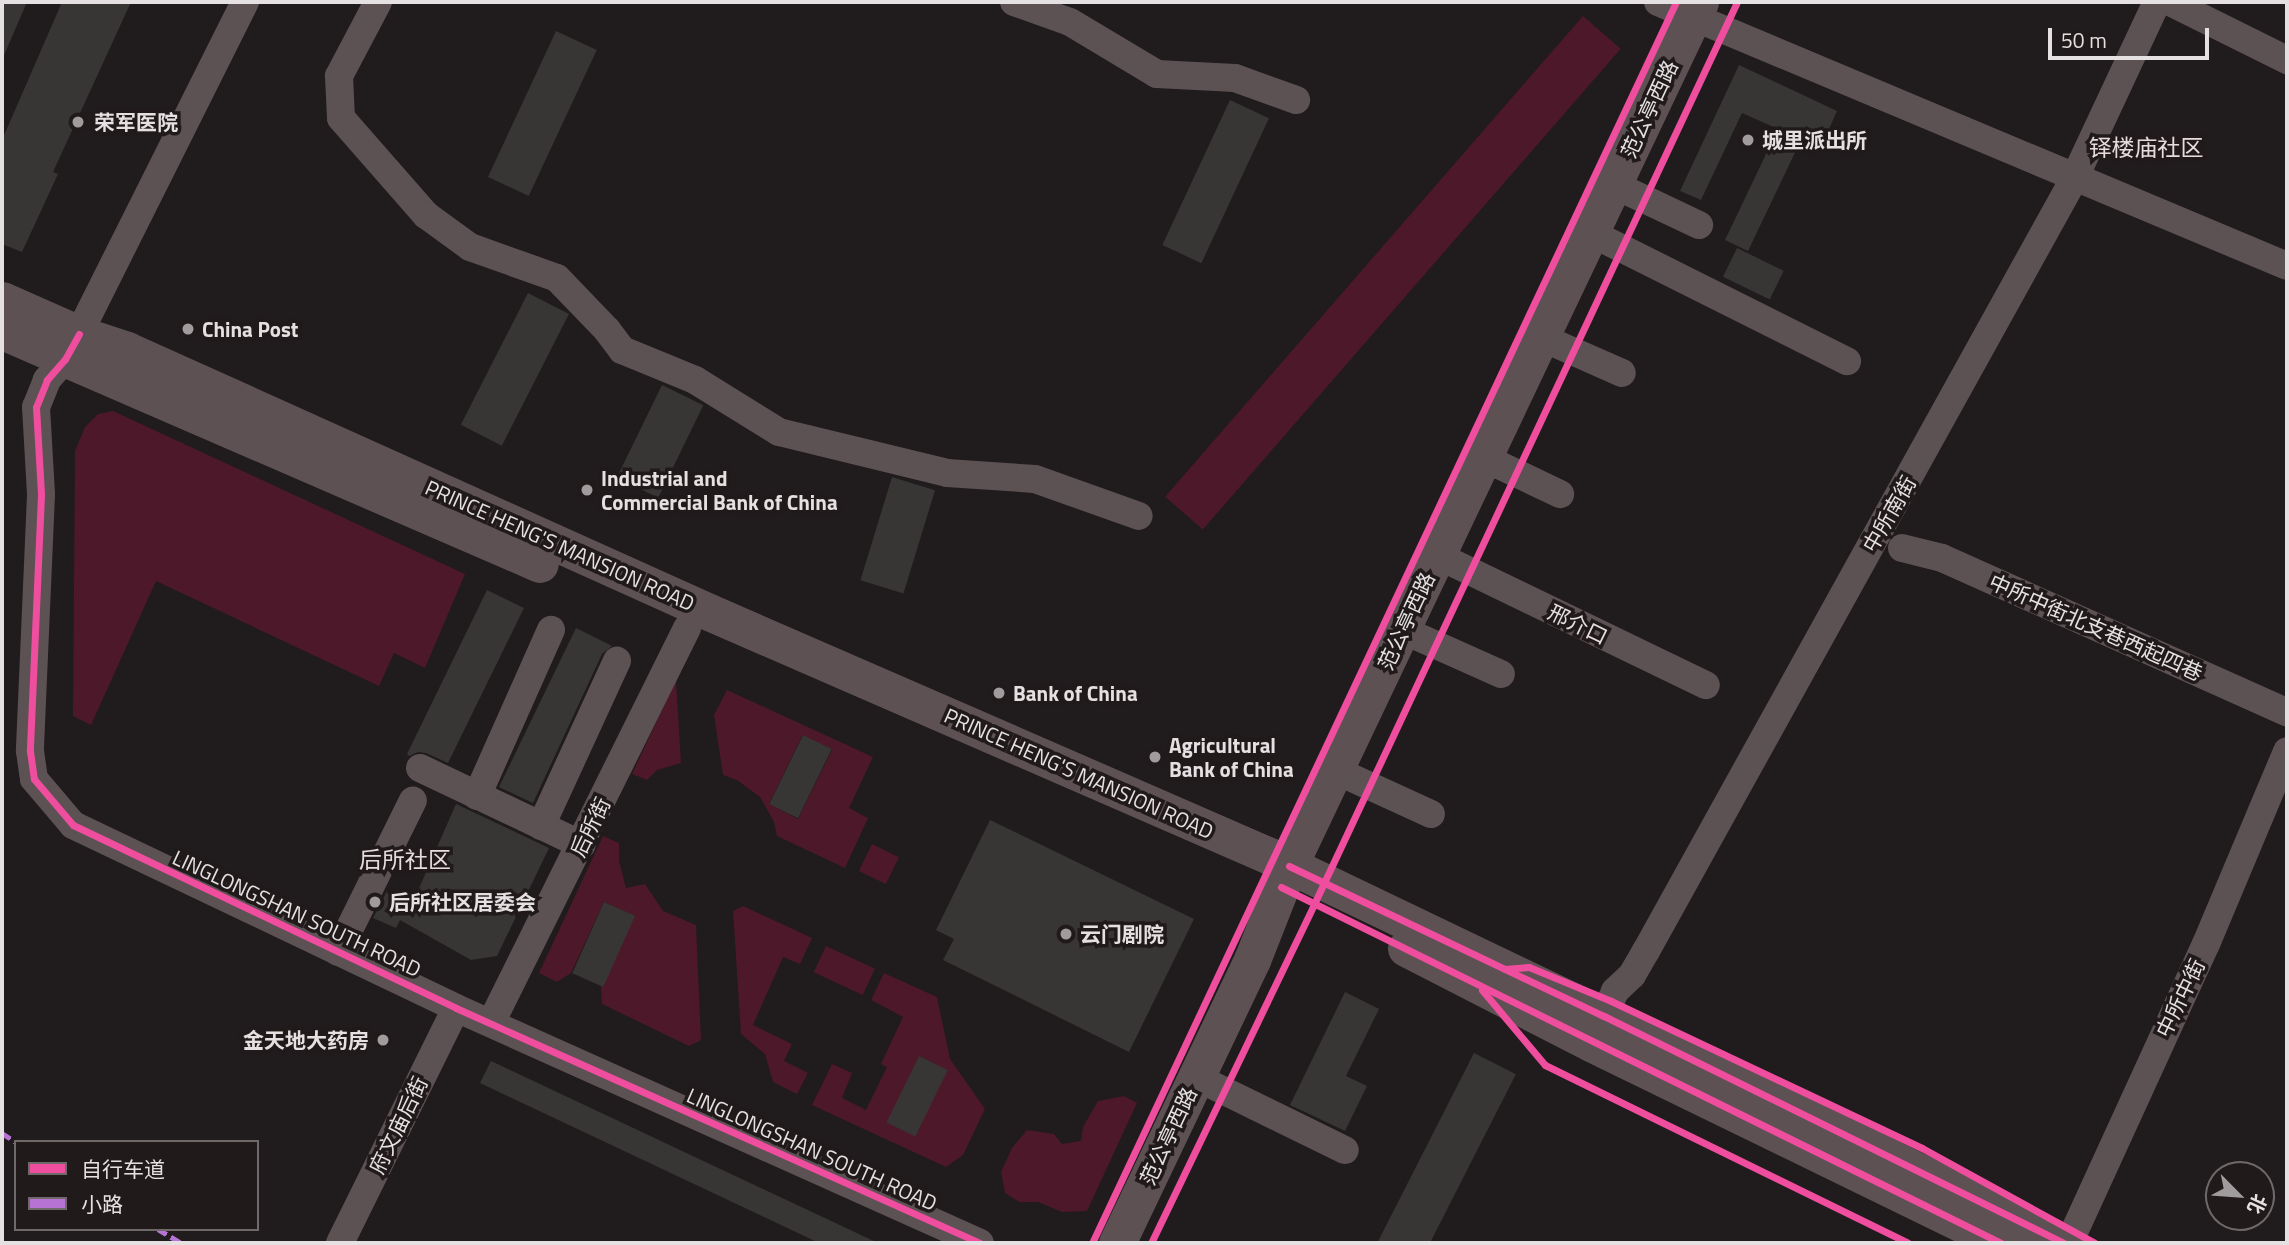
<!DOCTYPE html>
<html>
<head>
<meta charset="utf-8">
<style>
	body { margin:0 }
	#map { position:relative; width:2289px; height:1245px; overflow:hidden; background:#201b1c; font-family:"Titillium Web","Noto Sans SC",sans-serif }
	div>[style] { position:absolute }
	.green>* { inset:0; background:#4c182a; transform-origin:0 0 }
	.building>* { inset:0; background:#383535; transform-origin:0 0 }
	.minor>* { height:28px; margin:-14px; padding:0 14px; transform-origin:14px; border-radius:14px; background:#5c5153 }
	.major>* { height:37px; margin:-18.5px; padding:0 18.5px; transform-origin:18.5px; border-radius:18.5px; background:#5e5153 }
	.quiet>* { height:5px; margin-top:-2.5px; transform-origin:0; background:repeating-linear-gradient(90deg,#b673d3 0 10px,transparent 0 15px) }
	.cycleway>* { height:7px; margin:-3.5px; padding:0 3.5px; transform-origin:3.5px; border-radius:3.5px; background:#ef4d9e }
	.dots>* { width:19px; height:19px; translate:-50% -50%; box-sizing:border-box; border:4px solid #211a1b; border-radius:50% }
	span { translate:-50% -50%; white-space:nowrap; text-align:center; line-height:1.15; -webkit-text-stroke:7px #211a1b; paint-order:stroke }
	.street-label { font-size:21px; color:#e5e0e1 }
	.poi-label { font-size:21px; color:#e5e0e1; font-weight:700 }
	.left { translate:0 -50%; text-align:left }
	.right { translate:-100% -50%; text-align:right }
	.neighbourhood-label { font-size:23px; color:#e6dbdd }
	.frame { position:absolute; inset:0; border:4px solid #e5e0e1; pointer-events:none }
	.legend { position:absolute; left:14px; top:1140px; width:245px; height:91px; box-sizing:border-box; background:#211a1b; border:2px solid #6f696a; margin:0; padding:9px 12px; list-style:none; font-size:21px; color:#e5e0e1 }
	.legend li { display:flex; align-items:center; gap:14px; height:35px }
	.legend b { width:35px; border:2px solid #6f696a }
	.north { position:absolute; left:2205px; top:1161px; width:70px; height:70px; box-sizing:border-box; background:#211a1b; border:2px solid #6f696a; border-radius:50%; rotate:115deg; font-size:19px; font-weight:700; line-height:28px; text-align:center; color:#e5e0e1 }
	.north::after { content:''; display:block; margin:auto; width:24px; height:32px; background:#a09b9c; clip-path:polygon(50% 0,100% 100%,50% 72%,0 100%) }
	.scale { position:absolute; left:2048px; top:28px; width:161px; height:32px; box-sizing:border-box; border:4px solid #e5e0e1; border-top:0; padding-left:9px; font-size:21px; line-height:24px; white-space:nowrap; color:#e5e0e1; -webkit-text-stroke:5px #211a1b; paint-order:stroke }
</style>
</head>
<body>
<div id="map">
	<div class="green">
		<div style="left:1583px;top:16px;width:50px;height:637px;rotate:41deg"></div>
		<div style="clip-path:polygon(113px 411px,465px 574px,425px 668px,394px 653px,379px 686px,156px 581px,91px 725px,73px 716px,75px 451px,85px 427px,98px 414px)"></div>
		<div style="clip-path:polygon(676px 680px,681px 763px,657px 770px,647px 780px,632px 774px)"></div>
		<div style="clip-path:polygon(evenodd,727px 690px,873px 757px,849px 808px,868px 818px,845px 868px,777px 836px,774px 822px,760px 797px,737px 780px,723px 775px,714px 715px,727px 690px,802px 736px,832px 750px,798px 819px,769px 804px,802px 736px)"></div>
		<div style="clip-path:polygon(603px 836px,619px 843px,619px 861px,626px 888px,645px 884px,663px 911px,696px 925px,701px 1040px,689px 1046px,602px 1004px,601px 987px,634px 916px,604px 902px,571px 973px,557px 982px,539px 973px)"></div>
		<div style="left:872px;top:844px;width:30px;height:30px;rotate:26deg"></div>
		<div style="clip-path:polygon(743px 906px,812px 938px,800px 964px,783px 957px,753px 1025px,792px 1044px,784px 1061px,808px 1073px,797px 1094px,773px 1082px,765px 1054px,741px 1034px,733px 911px)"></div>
		<div style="left:826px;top:946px;width:54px;height:29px;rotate:25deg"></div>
		<div style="clip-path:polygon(884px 973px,937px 997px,950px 1059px,985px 1109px,963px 1155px,946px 1167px,812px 1105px,832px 1064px,852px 1073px,842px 1098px,866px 1110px,887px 1067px,881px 1064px,903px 1017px,871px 1000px)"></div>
		<div style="clip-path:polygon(1124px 1096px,1137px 1103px,1087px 1211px,1062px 1212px,1038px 1202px,1019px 1202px,1005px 1193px,1001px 1172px,1012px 1148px,1027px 1130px,1054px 1134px,1062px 1144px,1081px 1141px,1083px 1127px,1098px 1101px)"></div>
	</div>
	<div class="building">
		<div style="clip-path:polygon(2px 2px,27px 2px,2px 60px)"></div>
		<div style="clip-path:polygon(62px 2px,131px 2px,53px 172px,58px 174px,22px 252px,2px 244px,2px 140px)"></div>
		<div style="left:556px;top:31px;width:45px;height:161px;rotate:25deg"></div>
		<div style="clip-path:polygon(1739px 65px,1837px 111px,1820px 149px,1801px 140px,1748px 251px,1725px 240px,1778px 129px,1742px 113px,1701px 200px,1680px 191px)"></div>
		<div style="left:1230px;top:100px;width:43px;height:160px;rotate:25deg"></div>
		<div style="left:1737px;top:248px;width:52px;height:32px;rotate:26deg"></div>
		<div style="left:528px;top:293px;width:46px;height:148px;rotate:27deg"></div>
		<div style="left:662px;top:385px;width:46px;height:103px;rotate:26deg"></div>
		<div style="left:892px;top:477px;width:45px;height:108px;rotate:17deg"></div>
		<div style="clip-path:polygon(487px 590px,524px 608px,448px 763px,426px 753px,418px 752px,409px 756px,407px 754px)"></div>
		<div style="clip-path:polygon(576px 628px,612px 646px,602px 654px,533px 803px,499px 787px)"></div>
		<div style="left:803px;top:735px;width:32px;height:77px;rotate:26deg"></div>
		<div style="clip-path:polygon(456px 804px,549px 848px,497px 956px,471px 960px,400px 920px,396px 928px,373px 918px,387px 891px,413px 902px)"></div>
		<div style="clip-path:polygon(990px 820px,1194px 919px,1129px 1052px,943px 960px,954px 939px,936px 930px)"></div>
		<div style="left:604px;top:902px;width:34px;height:78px;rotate:24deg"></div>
		<div style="clip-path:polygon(1345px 992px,1379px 1009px,1346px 1076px,1367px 1086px,1345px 1131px,1290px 1105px)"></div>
		<div style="left:1474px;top:1053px;width:47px;height:211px;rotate:27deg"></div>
		<div style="left:919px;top:1056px;width:32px;height:74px;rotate:26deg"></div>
		<div style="clip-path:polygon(491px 1061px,878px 1243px,819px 1243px,480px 1083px)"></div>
	</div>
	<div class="minor">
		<div style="left:245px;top:2px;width:371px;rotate:116.6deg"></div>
		<div style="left:79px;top:334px;width:29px;rotate:119deg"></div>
		<div style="left:65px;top:359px;width:28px;rotate:131deg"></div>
		<div style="left:47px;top:380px;width:29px;rotate:112deg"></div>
		<div style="left:36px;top:407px;width:88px;rotate:86.7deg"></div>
		<div style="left:41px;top:495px;width:256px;rotate:92.5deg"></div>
		<div style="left:30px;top:751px;width:28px;rotate:82deg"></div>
		<div style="left:34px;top:779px;width:60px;rotate:49.7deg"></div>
		<div style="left:73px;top:825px;width:424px;rotate:25.5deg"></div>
		<div style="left:456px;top:1008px;width:574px;rotate:24.15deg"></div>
		<div style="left:378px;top:2px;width:84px;rotate:117.8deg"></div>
		<div style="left:339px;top:76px;width:42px;rotate:87.3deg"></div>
		<div style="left:341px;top:118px;width:129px;rotate:48.8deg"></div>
		<div style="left:426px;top:215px;width:54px;rotate:36deg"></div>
		<div style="left:470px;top:247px;width:92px;rotate:19.6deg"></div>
		<div style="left:557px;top:278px;width:72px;rotate:46.1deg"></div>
		<div style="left:607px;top:330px;width:25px;rotate:53deg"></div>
		<div style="left:622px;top:350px;width:79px;rotate:22.3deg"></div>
		<div style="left:695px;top:380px;width:99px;rotate:31.8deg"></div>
		<div style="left:779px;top:432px;width:173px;rotate:13.7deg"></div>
		<div style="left:947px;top:473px;width:88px;rotate:3.9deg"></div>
		<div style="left:1035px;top:479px;width:110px;rotate:19.6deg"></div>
		<div style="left:1014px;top:2px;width:59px;rotate:19.7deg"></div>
		<div style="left:1070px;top:22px;width:101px;rotate:30.9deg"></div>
		<div style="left:1157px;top:74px;width:78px;rotate:2.9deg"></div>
		<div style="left:1235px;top:78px;width:65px;rotate:19.8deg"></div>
		<div style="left:1658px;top:2px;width:682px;rotate:22.77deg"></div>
		<div style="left:2170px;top:2px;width:131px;rotate:26.4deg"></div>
		<div style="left:1625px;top:190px;width:82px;rotate:25.3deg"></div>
		<div style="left:1603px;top:239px;width:273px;rotate:26.6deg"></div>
		<div style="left:1554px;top:343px;width:74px;rotate:23.8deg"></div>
		<div style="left:1497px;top:464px;width:70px;rotate:25.5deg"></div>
		<div style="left:1902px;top:548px;width:41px;rotate:14deg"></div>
		<div style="left:1942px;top:558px;width:378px;rotate:24.1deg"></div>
		<div style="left:1451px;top:562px;width:283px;rotate:25.8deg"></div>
		<div style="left:1416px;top:636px;width:93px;rotate:24.1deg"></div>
		<div style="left:420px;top:768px;width:179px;rotate:25.4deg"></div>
		<div style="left:1350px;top:777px;width:89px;rotate:24.6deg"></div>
		<div style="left:477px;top:796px;width:182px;rotate:-66deg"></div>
		<div style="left:541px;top:826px;width:182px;rotate:-65.3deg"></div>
		<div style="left:338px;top:952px;width:169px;rotate:-63.7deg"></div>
		<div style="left:1604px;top:1016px;width:27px;rotate:-66deg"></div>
		<div style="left:1615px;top:991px;width:23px;rotate:-43deg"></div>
		<div style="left:1632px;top:975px;width:28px;rotate:-60deg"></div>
		<div style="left:1646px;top:951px;width:883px;rotate:-61deg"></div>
		<div style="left:2074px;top:179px;width:195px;rotate:-64.9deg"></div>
		<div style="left:491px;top:1023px;width:441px;rotate:-63.6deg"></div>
		<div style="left:1210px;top:1084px;width:150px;rotate:26.1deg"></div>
		<div style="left:340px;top:1243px;width:262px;rotate:-63.7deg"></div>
		<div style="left:2069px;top:1243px;width:329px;rotate:-65.4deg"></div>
		<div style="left:2206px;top:944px;width:209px;rotate:-67.2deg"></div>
	</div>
	<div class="major">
		<div style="left:2px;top:300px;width:84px;rotate:23.8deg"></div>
		<div style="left:79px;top:334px;width:51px;rotate:18.4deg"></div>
		<div style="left:127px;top:350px;width:638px;rotate:24.24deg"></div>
		<div style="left:709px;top:612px;width:614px;rotate:23.52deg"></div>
		<div style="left:1272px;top:857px;width:368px;rotate:25.6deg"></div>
		<div style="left:1604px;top:1016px;width:513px;rotate:26.27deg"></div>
		<div style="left:2px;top:331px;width:586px;rotate:23.42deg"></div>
		<div style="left:1406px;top:948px;width:208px;rotate:27.2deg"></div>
		<div style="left:1591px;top:1043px;width:456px;rotate:26deg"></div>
		<div style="left:1117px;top:1243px;width:314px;rotate:-64.5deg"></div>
		<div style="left:1252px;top:960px;width:101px;rotate:-68.5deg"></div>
		<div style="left:1289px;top:866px;width:957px;rotate:-64.56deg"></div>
	</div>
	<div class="quiet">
		<div style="left:2px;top:1133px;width:17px;rotate:33deg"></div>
		<div style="left:158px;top:1229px;width:27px;rotate:31deg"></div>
	</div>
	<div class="cycleway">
		<div style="left:79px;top:334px;width:29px;rotate:119deg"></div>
		<div style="left:65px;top:359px;width:28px;rotate:131deg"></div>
		<div style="left:47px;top:380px;width:29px;rotate:112deg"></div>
		<div style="left:36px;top:407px;width:88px;rotate:86.7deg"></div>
		<div style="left:41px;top:495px;width:256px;rotate:92.5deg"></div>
		<div style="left:30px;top:751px;width:28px;rotate:82deg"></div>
		<div style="left:34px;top:779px;width:60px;rotate:49.7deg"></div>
		<div style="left:73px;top:825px;width:424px;rotate:25.5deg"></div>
		<div style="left:456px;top:1008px;width:574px;rotate:24.15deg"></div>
		<div style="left:1289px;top:866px;width:349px;rotate:25.5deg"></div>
		<div style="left:1604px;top:1016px;width:513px;rotate:26.27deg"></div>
		<div style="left:1281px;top:887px;width:803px;rotate:26.31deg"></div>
		<div style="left:1505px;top:969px;width:24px;rotate:-5deg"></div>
		<div style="left:1529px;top:967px;width:89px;rotate:22.5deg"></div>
		<div style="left:1611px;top:1001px;width:344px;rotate:25.3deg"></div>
		<div style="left:1922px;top:1148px;width:197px;rotate:28.8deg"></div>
		<div style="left:1482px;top:990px;width:98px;rotate:50deg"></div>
		<div style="left:1545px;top:1065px;width:404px;rotate:26.1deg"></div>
		<div style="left:1092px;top:1243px;width:1372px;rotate:-64.8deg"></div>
		<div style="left:1151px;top:1243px;width:378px;rotate:-64.3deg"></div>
		<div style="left:1315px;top:902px;width:994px;rotate:-64.88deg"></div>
	</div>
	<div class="dots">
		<div style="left:78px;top:122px;background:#a09b9c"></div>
		<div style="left:1748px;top:140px;background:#a09b9c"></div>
		<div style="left:188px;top:329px;background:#a09b9c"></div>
		<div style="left:587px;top:490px;background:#a09b9c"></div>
		<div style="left:999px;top:693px;background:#a09b9c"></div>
		<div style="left:1155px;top:757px;background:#a09b9c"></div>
		<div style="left:375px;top:902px;background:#a09b9c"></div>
		<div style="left:1066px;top:934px;background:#a09b9c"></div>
		<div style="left:383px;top:1040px;background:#a09b9c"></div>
	</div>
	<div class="street-label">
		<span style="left:1649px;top:109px;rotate:-65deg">范公亭西路</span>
		<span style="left:1889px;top:514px;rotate:-60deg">中所南街</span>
		<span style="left:560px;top:545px;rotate:24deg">PRINCE HENG'S MANSION ROAD</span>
		<span style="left:1406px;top:621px;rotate:-65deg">范公亭西路</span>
		<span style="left:1578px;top:624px;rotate:26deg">邢介口</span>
		<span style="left:2096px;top:627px;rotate:24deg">中所中街北支巷西起四巷</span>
		<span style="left:1079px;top:773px;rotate:24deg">PRINCE HENG'S MANSION ROAD</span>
		<span style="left:590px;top:827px;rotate:-64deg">后所街</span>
		<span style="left:297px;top:913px;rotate:25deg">LINGLONGSHAN SOUTH ROAD</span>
		<span style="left:2180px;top:998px;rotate:-64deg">中所中街</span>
		<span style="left:398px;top:1125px;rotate:-64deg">府文庙后街</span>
		<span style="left:1168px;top:1136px;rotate:-65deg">范公亭西路</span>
		<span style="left:812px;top:1149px;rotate:24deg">LINGLONGSHAN SOUTH ROAD</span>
	</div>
	<div class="poi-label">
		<span class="left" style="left:94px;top:122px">荣军医院</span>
		<span class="left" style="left:1762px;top:140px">城里派出所</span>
		<span class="left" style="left:202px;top:329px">China Post</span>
		<span class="left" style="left:601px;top:490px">Industrial and<br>Commercial Bank of China</span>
		<span class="left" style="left:1013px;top:693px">Bank of China</span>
		<span class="left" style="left:1169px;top:757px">Agricultural<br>Bank of China</span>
		<span class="left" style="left:389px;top:902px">后所社区居委会</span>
		<span class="left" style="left:1080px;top:934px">云门剧院</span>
		<span class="right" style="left:369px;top:1040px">金天地大药房</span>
	</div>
	<div class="neighbourhood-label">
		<span style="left:2146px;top:148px">铎楼庙社区</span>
		<span style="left:405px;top:860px">后所社区</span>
	</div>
	<div class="frame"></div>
	<ul class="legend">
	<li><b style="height:9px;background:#ef4d9e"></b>自行车道</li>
	<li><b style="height:9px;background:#b673d3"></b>小路</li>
	</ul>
	<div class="north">北</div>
	<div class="scale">50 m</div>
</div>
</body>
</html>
